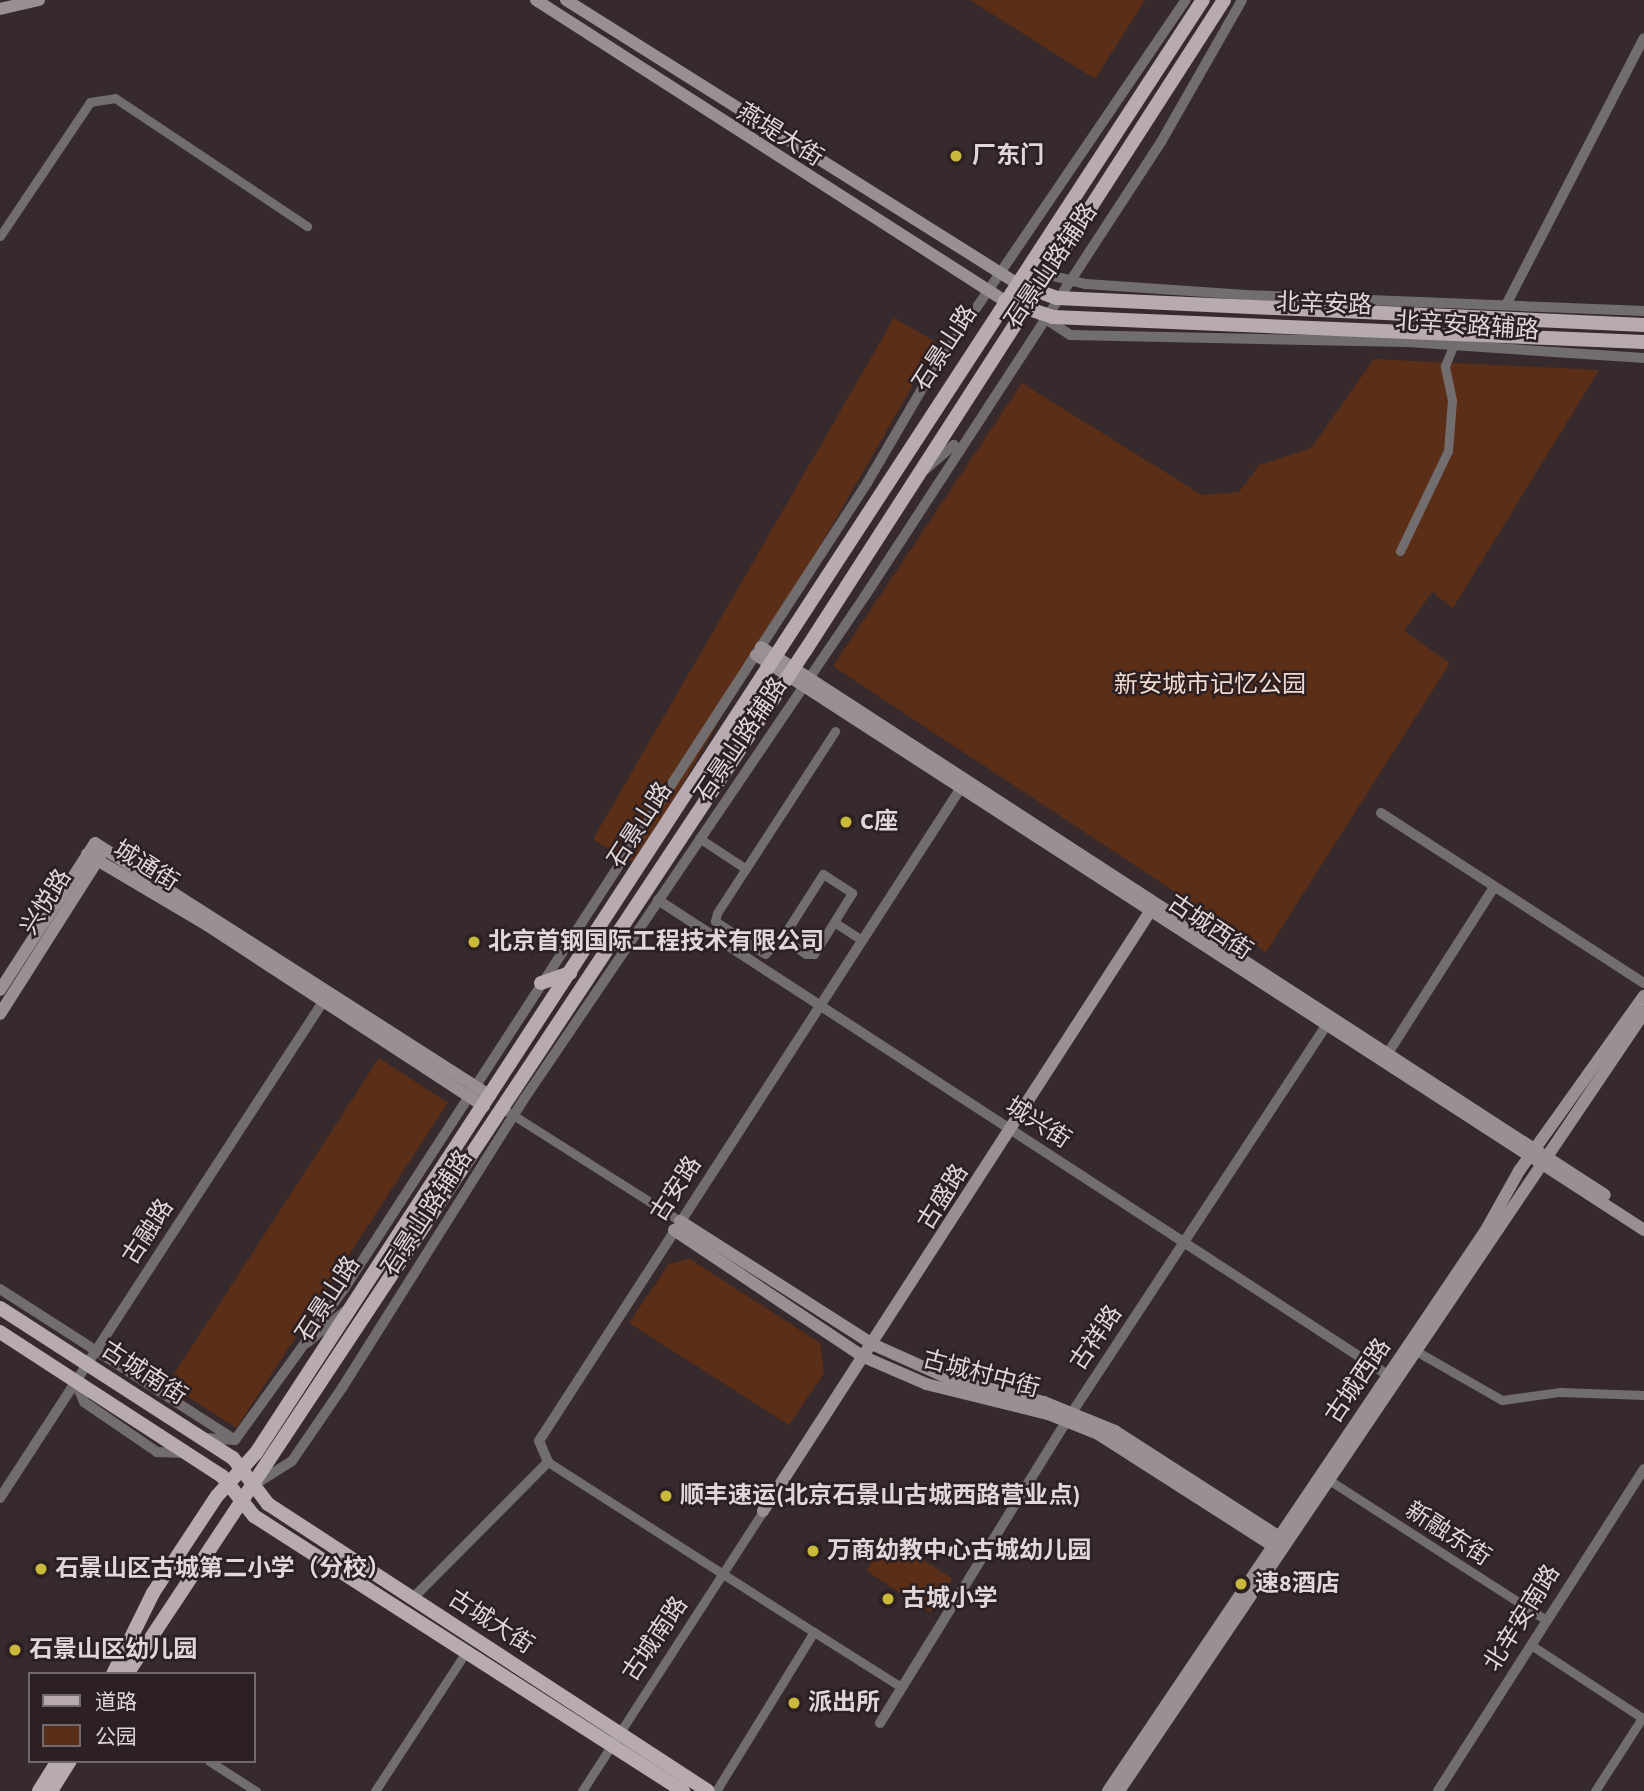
<!DOCTYPE html>
<html>
<head>
<meta charset="utf-8">
<style>
	body { margin:0 }
	#map { position:relative; width:1644px; height:1791px; overflow:hidden; background:#362a2c; font-family:"Source Sans 3","Noto Sans SC",sans-serif }
	div>[style] { position:absolute }
	.green>* { inset:0; background:#5b2e18; transform-origin:0 0 }
	.minor>* { height:9px; margin:-4.5px; padding:0 4.5px; transform-origin:4.5px; border-radius:4.5px; background:#726d6f }
	.tertiary>* { height:10px; margin:-5px; padding:0 5px; transform-origin:5px; border-radius:5px; background:#726d6f }
	.secondary>* { height:12px; margin:-6px; padding:0 6px; transform-origin:6px; border-radius:6px; background:#999094 }
	.primary>* { height:14px; margin:-7px; padding:0 7px; transform-origin:7px; border-radius:7px; background:#b7abb1 }
	.dots>* { width:19px; height:19px; translate:-50% -50%; box-sizing:border-box; border:4px solid #2c2022; border-radius:50% }
	span { translate:-50% -50%; white-space:nowrap; text-align:center; line-height:1.15; -webkit-text-stroke:5px #2c2022; paint-order:stroke }
	.street-label { font-size:24px; color:#dfd7d8 }
	.poi-label { font-size:24px; color:#dfd7d8; font-weight:700 }
	.left { translate:0 -50%; text-align:left }
	.park-label { font-size:24px; color:#f1dad0 }
	.legend { position:absolute; left:28px; top:1672px; width:228px; height:91px; box-sizing:border-box; background:#2c2022; border:2px solid #74696b; margin:0; padding:9px 12px; list-style:none; font-size:21px; color:#dfd7d8 }
	.legend li { display:flex; align-items:center; gap:14px; height:35px }
	.legend b { width:35px; border:2px solid #74696b }
</style>
</head>
<body>
<div id="map">
	<div class="green">
		<div style="clip-path:polygon(970px 0,1145px 0,1095px 79px)"></div>
		<div style="left:894px;top:318px;width:50px;height:602px;rotate:30deg"></div>
		<div style="clip-path:polygon(1374px 359px,1599px 370px,1453px 608px,1432px 592px,1404px 631px,1450px 663px,1266px 952px,833px 666px,1022px 383px,1202px 495px,1239px 492px,1259px 465px,1311px 448px)"></div>
		<div style="left:379px;top:1058px;width:82px;height:388px;rotate:33deg"></div>
		<div style="clip-path:polygon(690px 1259px,820px 1343px,824px 1373px,789px 1425px,629px 1323px,669px 1264px)"></div>
		<div style="left:888px;top:1537px;width:77px;height:40px;rotate:33deg"></div>
	</div>
	<div class="minor">
		<div style="left:0;top:236px;width:161px;rotate:-56.1deg"></div>
		<div style="left:90px;top:102px;width:25px;rotate:-9deg"></div>
		<div style="left:115px;top:98px;width:231px;rotate:33.7deg"></div>
		<div style="left:1400px;top:551px;width:111px;rotate:-64.4deg"></div>
		<div style="left:1448px;top:451px;width:51px;rotate:-85.5deg"></div>
		<div style="left:1452px;top:400px;width:35px;rotate:-102deg"></div>
		<div style="left:1445px;top:366px;width:22px;rotate:-68deg"></div>
		<div style="left:699px;top:838px;width:56px;rotate:33.4deg"></div>
		<div style="left:823px;top:874px;width:35px;rotate:33deg"></div>
		<div style="left:852px;top:893px;width:72px;rotate:121.9deg"></div>
		<div style="left:814px;top:954px;width:8px;rotate:180deg"></div>
		<div style="left:806px;top:954px;width:29px;rotate:-146deg"></div>
		<div style="left:782px;top:938px;width:76px;rotate:-57.4deg"></div>
		<div style="left:834px;top:922px;width:31px;rotate:33deg"></div>
		<div style="left:782px;top:938px;width:23px;rotate:137deg"></div>
		<div style="left:765px;top:954px;width:60px;rotate:-146.6deg"></div>
		<div style="left:715px;top:921px;width:8px;rotate:-76deg"></div>
		<div style="left:717px;top:913px;width:217px;rotate:-57deg"></div>
		<div style="left:502px;top:1108px;width:211px;rotate:32.4deg"></div>
		<div style="left:1416px;top:1351px;width:99px;rotate:29.7deg"></div>
		<div style="left:1502px;top:1400px;width:59px;rotate:-7.9deg"></div>
		<div style="left:1560px;top:1392px;width:84px;rotate:2deg"></div>
		<div style="left:548px;top:1462px;width:316px;rotate:32.6deg"></div>
		<div style="left:1329px;top:1480px;width:258px;rotate:32.8deg"></div>
		<div style="left:1531px;top:1645px;width:135px;rotate:33.2deg"></div>
		<div style="left:209px;top:1761px;width:56px;rotate:32.6deg"></div>
		<div style="left:375px;top:1791px;width:166px;rotate:-56.8deg"></div>
		<div style="left:582px;top:1791px;width:333px;rotate:-57.1deg"></div>
		<div style="left:716px;top:1791px;width:187px;rotate:-58.4deg"></div>
		<div style="left:814px;top:1632px;width:103px;rotate:32.3deg"></div>
		<div style="left:1595px;top:1791px;width:87px;rotate:-57.2deg"></div>
	</div>
	<div class="tertiary">
		<div style="left:1049px;top:275px;width:38px;rotate:14deg"></div>
		<div style="left:1086px;top:284px;width:160px;rotate:3.9deg"></div>
		<div style="left:1246px;top:295px;width:398px;rotate:2.3deg"></div>
		<div style="left:1507px;top:303px;width:298px;rotate:-62.7deg"></div>
		<div style="left:1041px;top:316px;width:35px;rotate:33deg"></div>
		<div style="left:1070px;top:335px;width:338px;rotate:1.2deg"></div>
		<div style="left:1408px;top:342px;width:237px;rotate:3.9deg"></div>
		<div style="left:926px;top:469px;width:37px;rotate:-41deg"></div>
		<div style="left:1381px;top:813px;width:313px;rotate:32.9deg"></div>
		<div style="left:658px;top:900px;width:878px;rotate:33.06deg"></div>
		<div style="left:1388px;top:1053px;width:197px;rotate:-57.4deg"></div>
		<div style="left:0;top:1289px;width:279px;rotate:32.7deg"></div>
		<div style="left:307px;top:1343px;width:50px;rotate:-40.1deg"></div>
		<div style="left:76px;top:1383px;width:21px;rotate:67deg"></div>
		<div style="left:84px;top:1402px;width:88px;rotate:34.4deg"></div>
		<div style="left:157px;top:1452px;width:27px;rotate:2deg"></div>
		<div style="left:205px;top:1438px;width:30px;rotate:4deg"></div>
		<div style="left:235px;top:1440px;width:186px;rotate:-54.2deg"></div>
		<div style="left:344px;top:1289px;width:961px;rotate:-57.02deg"></div>
		<div style="left:867px;top:483px;width:117px;rotate:-59.7deg"></div>
		<div style="left:926px;top:382px;width:462px;rotate:-55.8deg"></div>
		<div style="left:254px;top:1485px;width:45px;rotate:-32.3deg"></div>
		<div style="left:292px;top:1461px;width:88px;rotate:-55.6deg"></div>
		<div style="left:342px;top:1388px;width:342px;rotate:-57.8deg"></div>
		<div style="left:524px;top:1099px;width:608px;rotate:-55.87deg"></div>
		<div style="left:865px;top:596px;width:542px;rotate:-56.9deg"></div>
		<div style="left:1161px;top:142px;width:163px;rotate:-60.3deg"></div>
		<div style="left:0;top:1498px;width:601px;rotate:-56.94deg"></div>
		<div style="left:413px;top:1598px;width:192px;rotate:-45.2deg"></div>
		<div style="left:548px;top:1462px;width:23px;rotate:-113deg"></div>
		<div style="left:539px;top:1441px;width:783px;rotate:-57.14deg"></div>
		<div style="left:880px;top:1723px;width:367px;rotate:-58.3deg"></div>
		<div style="left:1073px;top:1411px;width:470px;rotate:-56.7deg"></div>
		<div style="left:1438px;top:1791px;width:382px;rotate:-57.4deg"></div>
	</div>
	<div class="secondary">
		<div style="left:536px;top:0;width:557px;rotate:32.69deg"></div>
		<div style="left:566px;top:0;width:534px;rotate:32.14deg"></div>
		<div style="left:0;top:9px;width:40px;rotate:-13deg"></div>
		<div style="left:761px;top:647px;width:1006px;rotate:33deg"></div>
		<div style="left:756px;top:655px;width:1058px;rotate:32.92deg"></div>
		<div style="left:87px;top:854px;width:139px;rotate:30.6deg"></div>
		<div style="left:207px;top:925px;width:331px;rotate:33.2deg"></div>
		<div style="left:0;top:990px;width:175px;rotate:-57.1deg"></div>
		<div style="left:95px;top:843px;width:469px;rotate:32.6deg"></div>
		<div style="left:0;top:1014px;width:188px;rotate:-57.6deg"></div>
		<div style="left:680px;top:1221px;width:228px;rotate:32.6deg"></div>
		<div style="left:872px;top:1344px;width:85px;rotate:24.2deg"></div>
		<div style="left:950px;top:1379px;width:97px;rotate:13.7deg"></div>
		<div style="left:1044px;top:1402px;width:77px;rotate:22.2deg"></div>
		<div style="left:1115px;top:1431px;width:201px;rotate:32.8deg"></div>
		<div style="left:674px;top:1230px;width:229px;rotate:33.8deg"></div>
		<div style="left:864px;top:1357px;width:68px;rotate:23.5deg"></div>
		<div style="left:926px;top:1384px;width:126px;rotate:13.8deg"></div>
		<div style="left:1048px;top:1414px;width:54px;rotate:21.8deg"></div>
		<div style="left:1098px;top:1434px;width:214px;rotate:32.6deg"></div>
		<div style="left:763px;top:1511px;width:719px;rotate:-57.15deg"></div>
		<div style="left:1108px;top:1791px;width:676px;rotate:-56.03deg"></div>
		<div style="left:1486px;top:1230px;width:68px;rotate:-60.8deg"></div>
		<div style="left:1519px;top:1171px;width:215px;rotate:-54.5deg"></div>
		<div style="left:1119px;top:1791px;width:939px;rotate:-55.99deg"></div>
	</div>
	<div class="primary">
		<div style="left:1018px;top:284px;width:41px;rotate:19.7deg"></div>
		<div style="left:1057px;top:298px;width:588px;rotate:2.63deg"></div>
		<div style="left:1005px;top:301px;width:51px;rotate:18.4deg"></div>
		<div style="left:1053px;top:317px;width:592px;rotate:2.42deg"></div>
		<div style="left:541px;top:983px;width:31px;rotate:-19deg"></div>
		<div style="left:0;top:1308px;width:277px;rotate:32.8deg"></div>
		<div style="left:233px;top:1458px;width:58px;rotate:52.7deg"></div>
		<div style="left:268px;top:1504px;width:525px;rotate:33.12deg"></div>
		<div style="left:0;top:1332px;width:265px;rotate:33deg"></div>
		<div style="left:222px;top:1476px;width:51px;rotate:51.3deg"></div>
		<div style="left:254px;top:1516px;width:510px;rotate:32.66deg"></div>
		<div style="left:113px;top:1674px;width:90px;rotate:-63.7deg"></div>
		<div style="left:153px;top:1593px;width:116px;rotate:-56.6deg"></div>
		<div style="left:217px;top:1496px;width:58px;rotate:-47.8deg"></div>
		<div style="left:256px;top:1453px;width:1734px;rotate:-56.91deg"></div>
		<div style="left:127px;top:1674px;width:1227px;rotate:-56.47deg"></div>
		<div style="left:805px;top:651px;width:774px;rotate:-57.23deg"></div>
		<div style="left:39px;top:1791px;width:36px;rotate:-58deg"></div>
		<div style="left:51px;top:1791px;width:36px;rotate:-58deg"></div>
	</div>
	<div class="dots">
		<div style="left:956px;top:156px;background:#c9ba3a"></div>
		<div style="left:846px;top:822px;background:#c9ba3a"></div>
		<div style="left:474px;top:942px;background:#c9ba3a"></div>
		<div style="left:666px;top:1496px;background:#c9ba3a"></div>
		<div style="left:813px;top:1551px;background:#c9ba3a"></div>
		<div style="left:41px;top:1569px;background:#c9ba3a"></div>
		<div style="left:1241px;top:1584px;background:#c9ba3a"></div>
		<div style="left:888px;top:1599px;background:#c9ba3a"></div>
		<div style="left:15px;top:1650px;background:#c9ba3a"></div>
		<div style="left:794px;top:1703px;background:#c9ba3a"></div>
	</div>
	<div class="street-label">
		<span style="left:780px;top:135px;rotate:32deg">燕堤大街</span>
		<span style="left:1051px;top:266px;rotate:-56deg">石景山路辅路</span>
		<span style="left:1324px;top:304px;rotate:2deg">北辛安路</span>
		<span style="left:1467px;top:326px;rotate:4deg">北辛安路辅路</span>
		<span style="left:945px;top:348px;rotate:-57deg">石景山路</span>
		<span style="left:741px;top:740px;rotate:-56deg">石景山路辅路</span>
		<span style="left:640px;top:825px;rotate:-57deg">石景山路</span>
		<span style="left:146px;top:866px;rotate:32deg">城通街</span>
		<span style="left:46px;top:902px;rotate:-58deg">兴悦路</span>
		<span style="left:1210px;top:927px;rotate:34deg">古城西街</span>
		<span style="left:1038px;top:1123px;rotate:33deg">城兴街</span>
		<span style="left:676px;top:1189px;rotate:-57deg">古安路</span>
		<span style="left:943px;top:1197px;rotate:-58deg">古盛路</span>
		<span style="left:427px;top:1213px;rotate:-57deg">石景山路辅路</span>
		<span style="left:148px;top:1232px;rotate:-57deg">古融路</span>
		<span style="left:328px;top:1299px;rotate:-57deg">石景山路</span>
		<span style="left:1096px;top:1338px;rotate:-56deg">古祥路</span>
		<span style="left:144px;top:1373px;rotate:33deg">古城南街</span>
		<span style="left:981px;top:1374px;rotate:15deg">古城村中街</span>
		<span style="left:1358px;top:1381px;rotate:-56deg">古城西路</span>
		<span style="left:1448px;top:1534px;rotate:33deg">新融东街</span>
		<span style="left:1522px;top:1618px;rotate:-58deg">北辛安南路</span>
		<span style="left:491px;top:1622px;rotate:33deg">古城大街</span>
		<span style="left:655px;top:1639px;rotate:-56deg">古城南路</span>
	</div>
	<div class="poi-label">
		<span class="left" style="left:972px;top:156px">厂东门</span>
		<span class="left" style="left:860px;top:822px">C座</span>
		<span class="left" style="left:488px;top:942px">北京首钢国际工程技术有限公司</span>
		<span class="left" style="left:680px;top:1496px">顺丰速运(北京石景山古城西路营业点)</span>
		<span class="left" style="left:827px;top:1551px">万商幼教中心古城幼儿园</span>
		<span class="left" style="left:55px;top:1569px">石景山区古城第二小学（分校）</span>
		<span class="left" style="left:1255px;top:1584px">速8酒店</span>
		<span class="left" style="left:902px;top:1599px">古城小学</span>
		<span class="left" style="left:29px;top:1650px">石景山区幼儿园</span>
		<span class="left" style="left:808px;top:1703px">派出所</span>
	</div>
	<div class="park-label">
		<span style="left:1210px;top:685px">新安城市记忆公园</span>
	</div>
	<ul class="legend">
	<li><b style="height:9px;background:#b7abb1"></b>道路</li>
	<li><b style="height:19px;background:#5b2e18"></b>公园</li>
	</ul>
</div>
</body>
</html>
